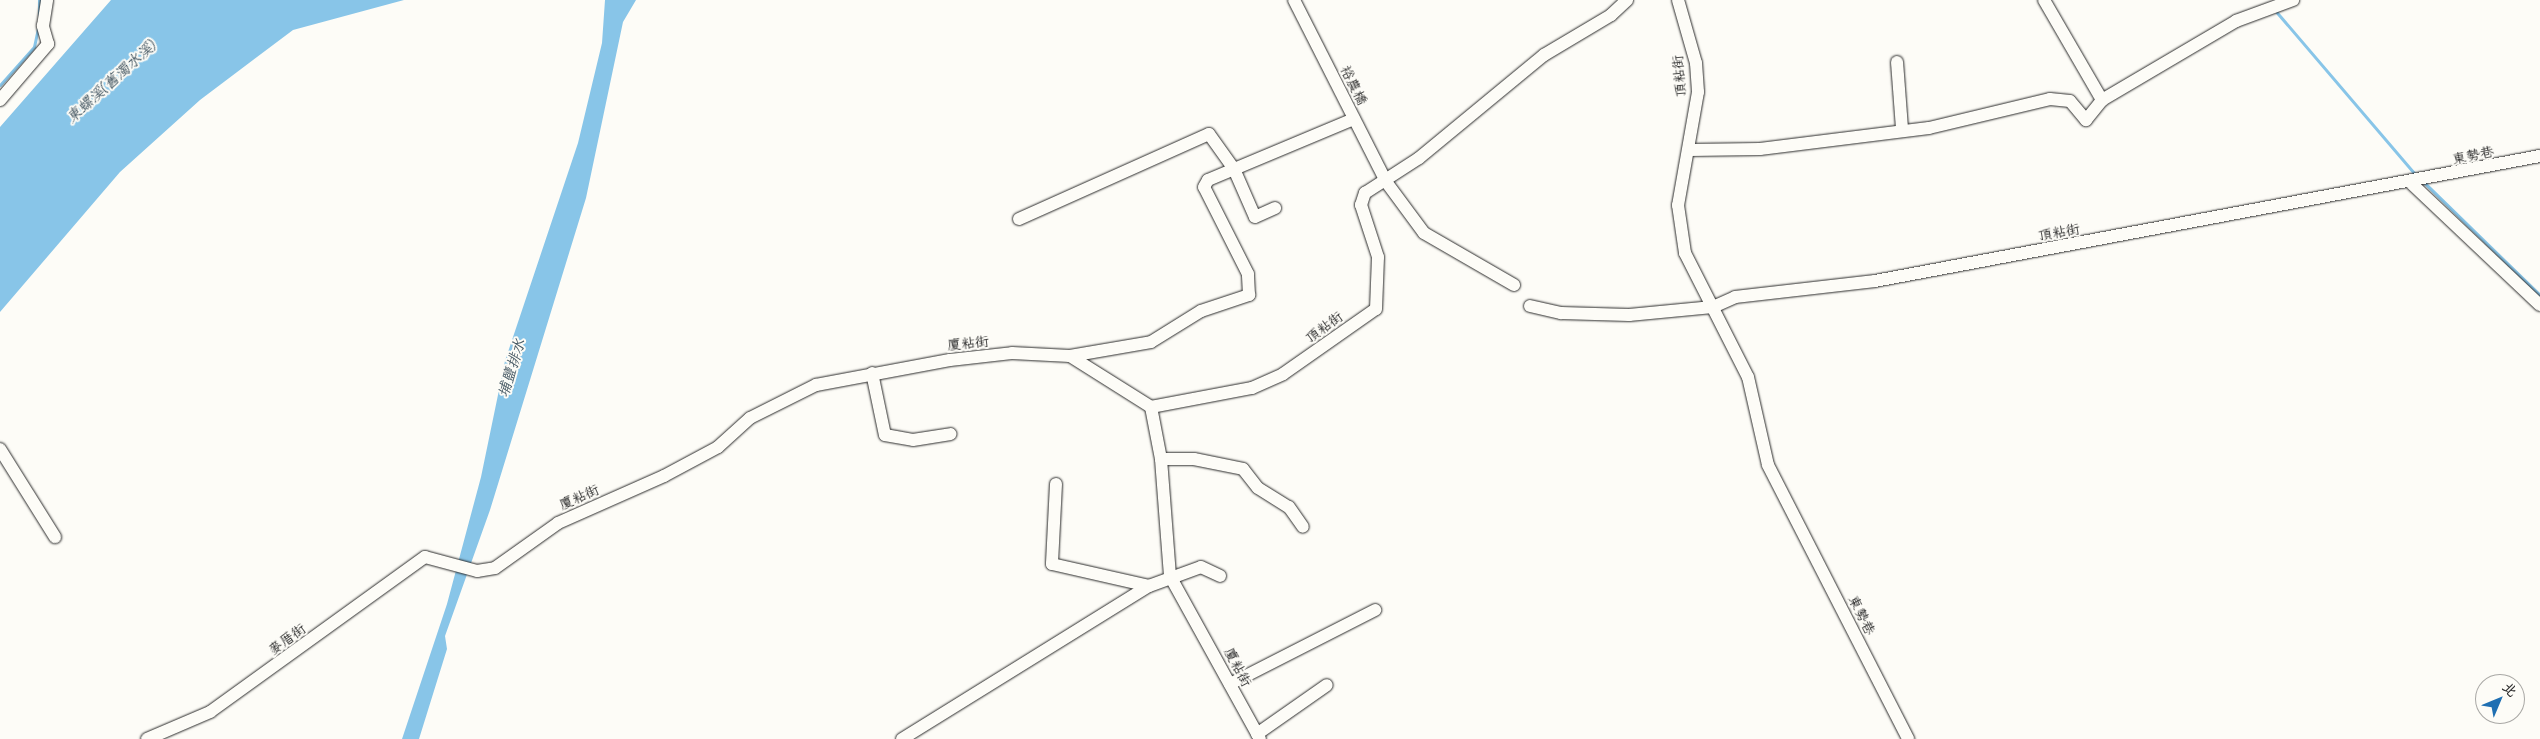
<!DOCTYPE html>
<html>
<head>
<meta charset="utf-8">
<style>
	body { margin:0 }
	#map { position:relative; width:2540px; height:739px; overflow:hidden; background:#fdfcf7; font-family:Mali,"LXGW WenKai TC",sans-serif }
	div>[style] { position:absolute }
	.water>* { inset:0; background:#88c5e8 }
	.stream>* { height:2.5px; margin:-1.25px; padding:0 1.25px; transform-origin:1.25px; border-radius:1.25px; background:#88c5e8 }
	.roads { filter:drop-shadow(0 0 1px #2b2b2b) drop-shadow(0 0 1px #2b2b2b) }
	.minor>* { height:12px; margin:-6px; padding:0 6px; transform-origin:6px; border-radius:6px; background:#fdfcf7 }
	span { translate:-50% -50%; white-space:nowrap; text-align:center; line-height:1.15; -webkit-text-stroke:4px #fdfcf7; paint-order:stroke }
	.street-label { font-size:14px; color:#2b2b2b }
	.water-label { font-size:15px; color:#475964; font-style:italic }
	.north { position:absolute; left:2475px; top:674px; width:50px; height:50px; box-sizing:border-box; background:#fdfcf7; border:1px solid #a9a8a5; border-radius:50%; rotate:45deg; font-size:14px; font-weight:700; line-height:20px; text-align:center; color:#2b2b2b }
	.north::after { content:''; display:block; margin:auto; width:18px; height:22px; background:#1f6fb2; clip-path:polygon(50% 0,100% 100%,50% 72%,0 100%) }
</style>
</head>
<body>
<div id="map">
	<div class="water">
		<div style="clip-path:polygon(111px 0,404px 0,293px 30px,200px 100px,120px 172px,0 312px,0 127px)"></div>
		<div style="clip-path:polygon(605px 0,636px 0,623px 22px,586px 198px,490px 510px,445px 636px,447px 649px,419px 739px,402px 739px,447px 604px,481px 477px,505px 361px,578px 143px,602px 43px)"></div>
	</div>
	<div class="stream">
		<div style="left:2276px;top:11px;width:214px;rotate:49.5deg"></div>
		<div style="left:39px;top:15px;width:15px;rotate:-90deg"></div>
		<div style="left:0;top:85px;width:51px;rotate:-48.2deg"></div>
		<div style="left:34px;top:47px;width:19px;rotate:-78deg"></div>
		<div style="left:2425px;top:183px;width:161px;rotate:44.2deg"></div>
	</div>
	<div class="roads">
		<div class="minor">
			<div style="left:1294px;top:0;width:205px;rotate:63.1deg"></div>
			<div style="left:1387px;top:183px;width:62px;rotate:53.5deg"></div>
			<div style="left:1424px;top:233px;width:104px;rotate:30deg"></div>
			<div style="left:1678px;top:0;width:66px;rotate:74.1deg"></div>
			<div style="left:1696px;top:63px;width:29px;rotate:86deg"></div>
			<div style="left:1698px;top:92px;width:115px;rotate:100deg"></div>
			<div style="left:1678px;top:205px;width:49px;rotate:81.7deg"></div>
			<div style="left:1685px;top:253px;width:139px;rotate:63.1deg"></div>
			<div style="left:1748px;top:377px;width:90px;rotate:77.2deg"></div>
			<div style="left:1768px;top:465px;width:308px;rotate:62.9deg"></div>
			<div style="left:2044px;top:0;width:116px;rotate:59.9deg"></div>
			<div style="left:1897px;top:62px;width:66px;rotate:85.7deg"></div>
			<div style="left:0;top:100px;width:74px;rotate:-49.4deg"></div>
			<div style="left:48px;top:44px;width:19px;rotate:-106deg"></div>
			<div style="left:43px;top:26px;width:26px;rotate:-81deg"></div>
			<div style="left:1690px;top:150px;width:70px;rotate:-0.8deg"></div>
			<div style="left:1760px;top:149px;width:170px;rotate:-7.1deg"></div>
			<div style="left:1929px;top:128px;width:124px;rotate:-13.5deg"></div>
			<div style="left:2050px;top:99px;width:20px;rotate:6deg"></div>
			<div style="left:2070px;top:101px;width:25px;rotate:50deg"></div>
			<div style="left:2086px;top:120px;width:26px;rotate:-51deg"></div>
			<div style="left:2102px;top:100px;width:156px;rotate:-30.5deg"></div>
			<div style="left:2236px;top:21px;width:61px;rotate:-20.2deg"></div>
			<div style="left:2412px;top:184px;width:176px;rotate:43.4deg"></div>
			<div style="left:1019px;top:219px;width:208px;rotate:-24.1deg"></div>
			<div style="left:1209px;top:134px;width:43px;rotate:54.5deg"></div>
			<div style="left:1234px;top:169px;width:52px;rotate:66.4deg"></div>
			<div style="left:1255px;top:217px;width:22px;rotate:-24deg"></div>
			<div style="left:1530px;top:306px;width:32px;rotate:13deg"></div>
			<div style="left:1561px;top:313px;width:68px;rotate:1.7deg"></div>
			<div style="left:1629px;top:315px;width:84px;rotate:-5.4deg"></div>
			<div style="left:1713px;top:307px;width:24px;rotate:-24deg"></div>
			<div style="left:1735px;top:297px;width:141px;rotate:-6.5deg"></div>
			<div style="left:1875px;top:281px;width:677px;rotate:-10.65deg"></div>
			<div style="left:1070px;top:356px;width:82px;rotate:-9.8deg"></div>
			<div style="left:1151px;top:342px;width:59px;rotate:-31.8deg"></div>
			<div style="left:1201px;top:311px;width:51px;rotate:-18.4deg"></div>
			<div style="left:1249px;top:295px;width:21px;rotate:-93deg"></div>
			<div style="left:1248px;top:274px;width:97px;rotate:-116.8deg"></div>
			<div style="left:1204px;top:187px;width:8px;rotate:-60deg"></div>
			<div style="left:1208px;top:180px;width:158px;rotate:-22.7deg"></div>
			<div style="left:872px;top:373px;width:63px;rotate:78.2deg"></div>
			<div style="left:885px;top:435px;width:28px;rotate:10deg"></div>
			<div style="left:913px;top:440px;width:38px;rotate:-9deg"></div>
			<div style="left:1151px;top:407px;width:103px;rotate:-10.7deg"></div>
			<div style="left:1252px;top:388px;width:34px;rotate:-24deg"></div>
			<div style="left:1283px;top:374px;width:113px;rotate:-35deg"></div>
			<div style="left:1376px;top:309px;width:52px;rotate:-87.8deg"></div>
			<div style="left:1378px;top:257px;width:55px;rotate:-108.1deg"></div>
			<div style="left:1361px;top:205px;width:13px;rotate:-72deg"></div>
			<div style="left:1365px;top:193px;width:64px;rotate:-32.9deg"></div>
			<div style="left:1419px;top:158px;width:162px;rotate:-39.5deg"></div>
			<div style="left:1544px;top:55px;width:78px;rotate:-30.8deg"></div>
			<div style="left:1611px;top:15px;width:22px;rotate:-43deg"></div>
			<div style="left:0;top:449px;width:104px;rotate:58deg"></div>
			<div style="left:1161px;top:459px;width:33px"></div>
			<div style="left:1194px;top:459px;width:50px;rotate:11.5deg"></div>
			<div style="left:1243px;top:469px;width:24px;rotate:52deg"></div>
			<div style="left:1258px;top:488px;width:36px;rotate:32deg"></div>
			<div style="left:1289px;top:507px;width:24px;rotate:55deg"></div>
			<div style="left:1056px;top:484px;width:80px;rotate:92.9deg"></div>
			<div style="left:1052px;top:564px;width:99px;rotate:12.8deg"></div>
			<div style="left:1230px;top:684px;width:163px;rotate:-27deg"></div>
			<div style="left:1257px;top:734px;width:85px;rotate:-35deg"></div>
			<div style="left:147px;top:739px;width:69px;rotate:-23.2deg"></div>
			<div style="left:210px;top:712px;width:265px;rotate:-35.8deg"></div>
			<div style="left:425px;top:557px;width:54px;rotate:15.1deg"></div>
			<div style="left:477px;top:571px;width:18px;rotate:-9deg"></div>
			<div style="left:495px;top:568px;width:77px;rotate:-35.5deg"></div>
			<div style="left:558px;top:523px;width:116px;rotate:-23.9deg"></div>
			<div style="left:664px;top:476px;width:61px;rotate:-28.2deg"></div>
			<div style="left:718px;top:447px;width:43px;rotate:-42.2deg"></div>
			<div style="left:750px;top:418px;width:74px;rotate:-26.6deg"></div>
			<div style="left:816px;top:385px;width:136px;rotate:-10.6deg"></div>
			<div style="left:950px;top:360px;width:62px;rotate:-6.4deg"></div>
			<div style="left:1012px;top:353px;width:58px;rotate:3deg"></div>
			<div style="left:1070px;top:356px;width:96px;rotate:32.2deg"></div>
			<div style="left:1151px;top:407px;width:53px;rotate:79.1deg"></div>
			<div style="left:1161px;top:459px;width:117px;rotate:85.6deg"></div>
			<div style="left:1170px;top:576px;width:186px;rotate:61.1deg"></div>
			<div style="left:902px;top:739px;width:291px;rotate:-31.8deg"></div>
			<div style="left:1149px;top:586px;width:55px;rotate:-20.1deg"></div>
			<div style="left:1201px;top:567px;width:21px;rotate:25deg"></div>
		</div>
	</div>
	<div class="street-label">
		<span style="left:1679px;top:76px;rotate:-95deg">頂粘街</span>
		<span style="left:1354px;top:85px;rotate:63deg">裕農橋</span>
		<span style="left:2473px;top:155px;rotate:-12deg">東勢巷</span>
		<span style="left:2059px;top:232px;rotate:-10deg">頂粘街</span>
		<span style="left:1324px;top:327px;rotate:-36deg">頂粘街</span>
		<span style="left:968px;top:343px;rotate:-6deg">廈粘街</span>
		<span style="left:579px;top:497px;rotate:-24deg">廈粘街</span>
		<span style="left:1862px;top:615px;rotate:63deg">東勢巷</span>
		<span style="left:287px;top:639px;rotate:-36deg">麥厝街</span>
		<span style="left:1238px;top:667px;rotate:62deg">廈粘街</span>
	</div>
	<div class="water-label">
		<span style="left:111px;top:81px;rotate:-42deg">東螺溪(舊濁水溪)</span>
		<span style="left:511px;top:368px;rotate:-73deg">埔鹽排水</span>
	</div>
	<div class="north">北</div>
</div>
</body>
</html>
